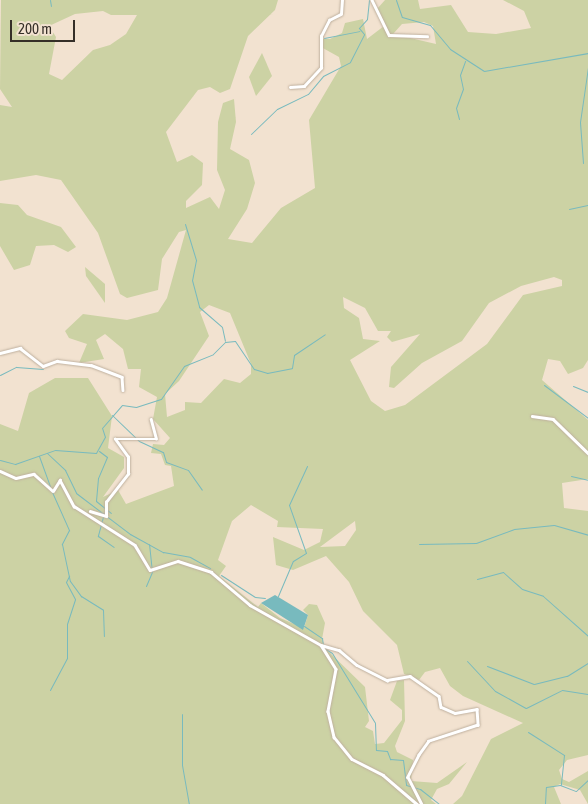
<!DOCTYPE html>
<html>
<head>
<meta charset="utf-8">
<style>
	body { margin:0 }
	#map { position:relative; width:588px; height:804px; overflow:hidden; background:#f2e2d0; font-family:"Asap Condensed",sans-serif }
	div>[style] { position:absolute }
	.green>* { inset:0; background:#ccd2a4 }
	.water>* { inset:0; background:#78babe }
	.stream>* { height:1px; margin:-0.5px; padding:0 0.5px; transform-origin:0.5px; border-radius:0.5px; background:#78babe }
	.roads { filter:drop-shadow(0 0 1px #bfb09e) drop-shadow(0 0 1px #bfb09e) }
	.street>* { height:2.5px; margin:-1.25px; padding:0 1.25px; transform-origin:1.25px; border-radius:1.25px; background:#fff }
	span { translate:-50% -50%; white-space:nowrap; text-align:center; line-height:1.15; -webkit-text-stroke:4px #f2e2d0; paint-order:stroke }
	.scale { position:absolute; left:10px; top:20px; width:65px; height:22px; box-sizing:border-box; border:2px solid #352f28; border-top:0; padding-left:6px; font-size:15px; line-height:18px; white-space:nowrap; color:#352f28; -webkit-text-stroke:4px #f2e2d0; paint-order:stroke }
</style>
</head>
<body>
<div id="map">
	<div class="green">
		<div style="clip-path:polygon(evenodd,1px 0,278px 0,275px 10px,248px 36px,230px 89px,220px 93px,210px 87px,198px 90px,166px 132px,177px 162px,192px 155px,203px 163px,202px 185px,186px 201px,186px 208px,210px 197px,219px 209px,225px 190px,217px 170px,218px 122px,223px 103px,234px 99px,236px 122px,230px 149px,249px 160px,255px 183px,247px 209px,228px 239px,252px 243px,281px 208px,315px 188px,309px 120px,341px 66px,339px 57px,321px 47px,320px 39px,330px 39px,342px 33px,345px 23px,363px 19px,367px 39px,384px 26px,377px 9px,385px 0,418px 0,420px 9px,451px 5px,468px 32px,496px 34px,531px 28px,524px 11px,503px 0,588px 0,588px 360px,583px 368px,568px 374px,560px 361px,548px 359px,542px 380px,588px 420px,588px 479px,562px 483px,564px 508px,588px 511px,588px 755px,567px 760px,559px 770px,562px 779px,569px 782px,588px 771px,588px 804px,580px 790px,560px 784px,554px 787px,561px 804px,453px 804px,462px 796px,491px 739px,523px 723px,463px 696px,450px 686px,440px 668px,425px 672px,419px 680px,404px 674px,397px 645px,363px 611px,349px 582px,326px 556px,293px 570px,276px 565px,273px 537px,304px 550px,320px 542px,323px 529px,277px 527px,278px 521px,251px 505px,232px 521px,218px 560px,226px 566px,219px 576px,258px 607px,261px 603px,280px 618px,304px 628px,308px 615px,303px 610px,309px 604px,317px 605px,325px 623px,322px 639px,326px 649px,365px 687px,369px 721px,365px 727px,373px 731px,375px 744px,384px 743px,402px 720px,402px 710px,390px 700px,397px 681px,404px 680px,405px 721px,395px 746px,397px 752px,413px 760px,411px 781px,437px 783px,467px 762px,449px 784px,437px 789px,431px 800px,436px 804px,0 804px,0 424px,18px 431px,29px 393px,55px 378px,88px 378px,112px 416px,108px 448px,124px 457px,124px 468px,103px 497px,118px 490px,126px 504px,174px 486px,171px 466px,165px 465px,161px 454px,151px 453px,153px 444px,164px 445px,170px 438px,153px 419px,157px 397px,139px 387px,141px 369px,128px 369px,123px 349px,105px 334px,96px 340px,104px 359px,79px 363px,87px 344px,69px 338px,65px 331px,83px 314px,127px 320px,158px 312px,167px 298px,186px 230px,179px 232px,162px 259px,158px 290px,127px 298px,120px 294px,98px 233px,61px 180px,36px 175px,0 181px,0 105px,12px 107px,0 89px,1px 0,103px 11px,111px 15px,137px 15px,126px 34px,110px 45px,93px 50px,62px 80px,49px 74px,56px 37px,49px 26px,75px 14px,103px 11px,1px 0,424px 22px,433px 26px,436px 44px,393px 34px,402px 24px,424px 22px,1px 0,554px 277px,562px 280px,562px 286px,523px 295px,487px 344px,405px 405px,385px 411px,371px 401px,350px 360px,380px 341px,363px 339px,359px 318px,344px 308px,343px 297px,365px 308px,378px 331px,391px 331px,387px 337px,392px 342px,420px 334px,391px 367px,389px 387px,394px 388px,422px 363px,462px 341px,489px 303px,521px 286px,554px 277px,1px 0,209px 305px,230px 313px,251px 364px,251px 374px,240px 383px,224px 379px,201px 403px,185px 402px,185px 410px,167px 417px,165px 394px,179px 381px,209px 336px,200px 312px,209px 305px,1px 0,355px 521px,356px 530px,345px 546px,320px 547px,355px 521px)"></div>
		<div style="clip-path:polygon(262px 53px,272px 76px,256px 96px,249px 77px)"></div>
		<div style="clip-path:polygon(0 203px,18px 205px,27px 215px,61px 227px,76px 247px,68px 252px,54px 245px,36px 246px,30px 265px,14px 270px,0 246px)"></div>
		<div style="clip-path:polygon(85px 267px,105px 284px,105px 303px,86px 276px)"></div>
	</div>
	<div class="water">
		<div style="clip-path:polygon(275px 595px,308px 615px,303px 630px,261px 603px)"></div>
	</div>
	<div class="stream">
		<div style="left:50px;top:0;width:6px;rotate:81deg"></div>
		<div style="left:396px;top:0;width:18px;rotate:71deg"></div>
		<div style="left:402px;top:17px;width:29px;rotate:16deg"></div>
		<div style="left:430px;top:25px;width:31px;rotate:50deg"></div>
		<div style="left:450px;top:49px;width:40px;rotate:32.9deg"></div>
		<div style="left:484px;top:71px;width:106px;rotate:-9.8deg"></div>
		<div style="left:324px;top:38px;width:36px;rotate:-11deg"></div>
		<div style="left:459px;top:119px;width:11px;rotate:-105deg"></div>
		<div style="left:456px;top:108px;width:20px;rotate:-70deg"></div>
		<div style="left:463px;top:89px;width:14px;rotate:-102deg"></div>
		<div style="left:460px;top:75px;width:15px;rotate:-70deg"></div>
		<div style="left:251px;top:134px;width:36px;rotate:-44deg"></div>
		<div style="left:277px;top:109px;width:34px;rotate:-26deg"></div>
		<div style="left:308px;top:94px;width:23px;rotate:-50deg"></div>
		<div style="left:323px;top:76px;width:30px;rotate:-27deg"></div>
		<div style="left:350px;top:62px;width:31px;rotate:-63deg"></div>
		<div style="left:364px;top:34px;width:8px;rotate:-130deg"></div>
		<div style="left:359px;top:28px;width:12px;rotate:-48deg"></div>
		<div style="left:367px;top:19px;width:19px;rotate:-84deg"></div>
		<div style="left:583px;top:163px;width:41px;rotate:-94.2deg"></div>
		<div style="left:580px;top:122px;width:56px;rotate:-81.7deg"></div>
		<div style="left:569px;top:209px;width:19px;rotate:-12deg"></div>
		<div style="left:185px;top:224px;width:38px;rotate:73deg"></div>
		<div style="left:196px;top:260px;width:20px;rotate:101deg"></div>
		<div style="left:192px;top:280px;width:28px;rotate:75deg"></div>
		<div style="left:199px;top:307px;width:30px;rotate:41deg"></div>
		<div style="left:222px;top:327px;width:14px;rotate:78deg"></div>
		<div style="left:0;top:375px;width:18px;rotate:-27deg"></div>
		<div style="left:16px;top:367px;width:27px;rotate:4deg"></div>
		<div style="left:544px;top:385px;width:55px;rotate:36.9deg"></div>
		<div style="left:573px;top:386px;width:16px;rotate:22deg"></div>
		<div style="left:112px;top:415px;width:37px;rotate:44deg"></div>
		<div style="left:139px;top:441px;width:26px;rotate:25deg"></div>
		<div style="left:163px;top:452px;width:10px;rotate:73deg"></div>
		<div style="left:166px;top:462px;width:23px;rotate:20deg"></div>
		<div style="left:188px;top:470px;width:24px;rotate:55deg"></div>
		<div style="left:99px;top:451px;width:10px;rotate:37deg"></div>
		<div style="left:107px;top:457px;width:23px;rotate:113deg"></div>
		<div style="left:98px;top:478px;width:23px;rotate:95deg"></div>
		<div style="left:96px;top:501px;width:19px;rotate:39deg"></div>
		<div style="left:47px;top:453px;width:25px;rotate:43deg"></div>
		<div style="left:65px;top:470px;width:25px;rotate:64deg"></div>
		<div style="left:76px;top:493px;width:68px;rotate:37.2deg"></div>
		<div style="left:130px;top:534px;width:38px;rotate:29deg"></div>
		<div style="left:163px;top:552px;width:27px;rotate:10deg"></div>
		<div style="left:190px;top:557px;width:23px;rotate:29deg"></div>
		<div style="left:39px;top:456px;width:32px;rotate:70deg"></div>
		<div style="left:0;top:460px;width:16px;rotate:15deg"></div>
		<div style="left:15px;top:464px;width:42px;rotate:-19.3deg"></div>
		<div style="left:55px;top:450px;width:41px;rotate:4.2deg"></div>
		<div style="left:96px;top:453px;width:18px;rotate:-61deg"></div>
		<div style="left:105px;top:437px;width:9px;rotate:-108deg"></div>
		<div style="left:102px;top:428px;width:30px;rotate:-49deg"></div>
		<div style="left:122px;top:405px;width:14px;rotate:8deg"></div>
		<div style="left:136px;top:407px;width:26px;rotate:-18deg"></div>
		<div style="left:161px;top:399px;width:40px;rotate:-55.1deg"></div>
		<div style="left:184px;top:366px;width:31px;rotate:-22deg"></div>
		<div style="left:213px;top:354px;width:17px;rotate:-45deg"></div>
		<div style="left:225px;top:342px;width:10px;rotate:-6deg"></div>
		<div style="left:235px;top:341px;width:34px;rotate:56deg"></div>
		<div style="left:254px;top:369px;width:14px;rotate:17deg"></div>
		<div style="left:267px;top:373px;width:25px;rotate:-11deg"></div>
		<div style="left:292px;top:368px;width:13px;rotate:-81deg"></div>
		<div style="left:294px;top:355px;width:37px;rotate:-34deg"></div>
		<div style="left:571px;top:476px;width:17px;rotate:13deg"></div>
		<div style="left:52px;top:492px;width:42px;rotate:65.9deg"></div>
		<div style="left:69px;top:530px;width:16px;rotate:117deg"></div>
		<div style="left:62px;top:544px;width:38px;rotate:78deg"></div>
		<div style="left:70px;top:581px;width:19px;rotate:54deg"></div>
		<div style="left:81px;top:596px;width:26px;rotate:32deg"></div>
		<div style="left:103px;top:610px;width:26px;rotate:88deg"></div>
		<div style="left:104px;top:513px;width:24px;rotate:105deg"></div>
		<div style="left:98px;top:536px;width:19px;rotate:35deg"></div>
		<div style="left:419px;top:544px;width:57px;rotate:-1deg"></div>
		<div style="left:476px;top:543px;width:40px;rotate:-20.2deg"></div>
		<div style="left:514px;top:529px;width:40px;rotate:-5.7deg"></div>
		<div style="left:554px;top:525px;width:35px;rotate:16deg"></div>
		<div style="left:221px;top:575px;width:40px;rotate:32.9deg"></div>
		<div style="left:255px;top:597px;width:10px;rotate:6deg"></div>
		<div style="left:477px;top:579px;width:27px;rotate:-15deg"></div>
		<div style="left:503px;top:572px;width:25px;rotate:42deg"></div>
		<div style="left:522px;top:589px;width:22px;rotate:18deg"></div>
		<div style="left:543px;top:596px;width:60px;rotate:41.6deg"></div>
		<div style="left:146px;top:586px;width:15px;rotate:-67deg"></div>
		<div style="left:152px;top:572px;width:28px;rotate:-96deg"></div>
		<div style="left:278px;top:596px;width:38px;rotate:-67deg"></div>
		<div style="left:293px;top:561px;width:15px;rotate:-32deg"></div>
		<div style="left:306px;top:553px;width:51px;rotate:-109.5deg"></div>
		<div style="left:289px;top:505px;width:43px;rotate:-65.2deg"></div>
		<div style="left:304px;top:626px;width:22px;rotate:34deg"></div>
		<div style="left:322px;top:638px;width:7px;rotate:82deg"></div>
		<div style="left:324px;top:648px;width:9px;rotate:32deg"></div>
		<div style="left:332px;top:653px;width:82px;rotate:58.4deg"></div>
		<div style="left:375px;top:723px;width:27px;rotate:88deg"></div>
		<div style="left:376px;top:750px;width:11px;rotate:5deg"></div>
		<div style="left:387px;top:751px;width:9px;rotate:69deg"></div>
		<div style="left:390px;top:759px;width:13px;rotate:4deg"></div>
		<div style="left:403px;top:760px;width:25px;rotate:83deg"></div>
		<div style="left:406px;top:785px;width:15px;rotate:16deg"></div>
		<div style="left:420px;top:789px;width:24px;rotate:38deg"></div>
		<div style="left:588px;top:655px;width:6px;rotate:90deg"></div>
		<div style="left:467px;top:661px;width:41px;rotate:47deg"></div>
		<div style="left:495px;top:691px;width:35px;rotate:29deg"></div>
		<div style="left:526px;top:708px;width:40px;rotate:-26.6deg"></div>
		<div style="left:562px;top:690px;width:26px;rotate:9deg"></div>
		<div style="left:487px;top:666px;width:50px;rotate:21deg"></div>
		<div style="left:534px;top:684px;width:34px;rotate:-14deg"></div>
		<div style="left:567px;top:676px;width:25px;rotate:-32deg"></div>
		<div style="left:50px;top:690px;width:36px;rotate:-62deg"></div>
		<div style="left:67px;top:658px;width:34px;rotate:-90deg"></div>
		<div style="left:67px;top:624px;width:26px;rotate:-72deg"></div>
		<div style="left:75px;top:599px;width:19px;rotate:-118deg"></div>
		<div style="left:66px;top:582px;width:7px;rotate:-63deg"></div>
		<div style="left:182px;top:714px;width:51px;rotate:90deg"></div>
		<div style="left:182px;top:765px;width:40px;rotate:80deg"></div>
		<div style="left:528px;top:732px;width:43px;rotate:32.6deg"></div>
		<div style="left:564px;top:755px;width:30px;rotate:96deg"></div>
		<div style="left:545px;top:804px;width:17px;rotate:-87deg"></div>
		<div style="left:546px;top:787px;width:14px;rotate:-8deg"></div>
		<div style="left:560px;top:785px;width:17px;rotate:21deg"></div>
		<div style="left:576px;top:791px;width:16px;rotate:-43deg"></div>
	</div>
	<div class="roads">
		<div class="street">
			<div style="left:372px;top:0;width:39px;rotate:64deg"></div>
			<div style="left:389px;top:35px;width:38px;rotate:2deg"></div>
			<div style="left:290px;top:87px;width:14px;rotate:-4deg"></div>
			<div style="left:304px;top:86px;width:25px;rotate:-47deg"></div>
			<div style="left:321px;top:68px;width:32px;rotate:-90deg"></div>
			<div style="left:321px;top:36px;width:18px;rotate:-63deg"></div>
			<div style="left:329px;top:20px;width:13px;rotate:-27deg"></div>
			<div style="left:341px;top:14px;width:14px;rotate:-86deg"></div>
			<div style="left:0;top:353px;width:21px;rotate:-14deg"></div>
			<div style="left:20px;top:348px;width:29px;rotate:38deg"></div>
			<div style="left:43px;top:366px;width:15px;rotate:-20deg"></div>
			<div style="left:57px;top:361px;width:34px;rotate:7deg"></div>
			<div style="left:91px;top:365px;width:33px;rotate:21deg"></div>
			<div style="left:122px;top:377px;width:13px;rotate:86deg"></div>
			<div style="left:532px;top:416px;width:21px;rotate:8deg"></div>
			<div style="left:553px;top:419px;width:49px;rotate:44.2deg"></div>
			<div style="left:0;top:471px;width:17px;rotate:24deg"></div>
			<div style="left:16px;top:478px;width:18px;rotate:-13deg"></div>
			<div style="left:34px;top:474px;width:25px;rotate:42deg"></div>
			<div style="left:53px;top:491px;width:13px;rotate:-58deg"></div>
			<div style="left:60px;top:480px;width:30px;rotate:62deg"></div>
			<div style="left:74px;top:506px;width:72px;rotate:32.6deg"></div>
			<div style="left:135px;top:545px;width:29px;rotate:59deg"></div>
			<div style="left:150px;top:570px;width:29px;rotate:-18deg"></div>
			<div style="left:178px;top:561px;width:35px;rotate:18deg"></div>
			<div style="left:211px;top:572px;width:51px;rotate:40.2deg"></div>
			<div style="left:250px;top:605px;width:81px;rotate:29.4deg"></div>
			<div style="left:321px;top:645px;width:19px;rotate:16deg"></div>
			<div style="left:339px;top:650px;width:23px;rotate:40deg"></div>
			<div style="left:357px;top:665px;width:34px;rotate:27deg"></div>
			<div style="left:387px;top:680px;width:23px;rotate:-10deg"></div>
			<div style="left:410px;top:676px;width:35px;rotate:35deg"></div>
			<div style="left:439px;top:696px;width:11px;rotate:80deg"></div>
			<div style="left:441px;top:707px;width:15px;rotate:23deg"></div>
			<div style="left:455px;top:713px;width:22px;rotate:-10deg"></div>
			<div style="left:477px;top:709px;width:16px;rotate:86deg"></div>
			<div style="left:478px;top:725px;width:52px;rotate:161.9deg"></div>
			<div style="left:429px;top:741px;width:17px;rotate:126deg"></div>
			<div style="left:419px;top:755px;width:25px;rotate:117deg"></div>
			<div style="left:408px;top:777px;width:30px;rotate:63deg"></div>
			<div style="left:90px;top:511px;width:17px;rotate:17deg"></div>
			<div style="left:106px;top:516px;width:14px;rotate:-90deg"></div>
			<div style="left:106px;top:502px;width:36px;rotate:-52deg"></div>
			<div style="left:128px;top:474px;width:17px;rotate:-90deg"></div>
			<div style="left:128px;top:457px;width:22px;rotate:-126deg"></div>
			<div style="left:115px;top:439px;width:41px"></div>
			<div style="left:156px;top:439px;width:20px;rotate:-105deg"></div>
			<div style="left:321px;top:645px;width:28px;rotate:58deg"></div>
			<div style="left:336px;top:669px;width:43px;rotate:100.8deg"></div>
			<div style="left:328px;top:711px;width:27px;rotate:77deg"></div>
			<div style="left:334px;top:737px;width:28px;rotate:51deg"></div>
			<div style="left:352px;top:759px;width:35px;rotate:27deg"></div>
			<div style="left:383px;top:775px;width:45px;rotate:40.5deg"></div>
		</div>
	</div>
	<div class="scale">200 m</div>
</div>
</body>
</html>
